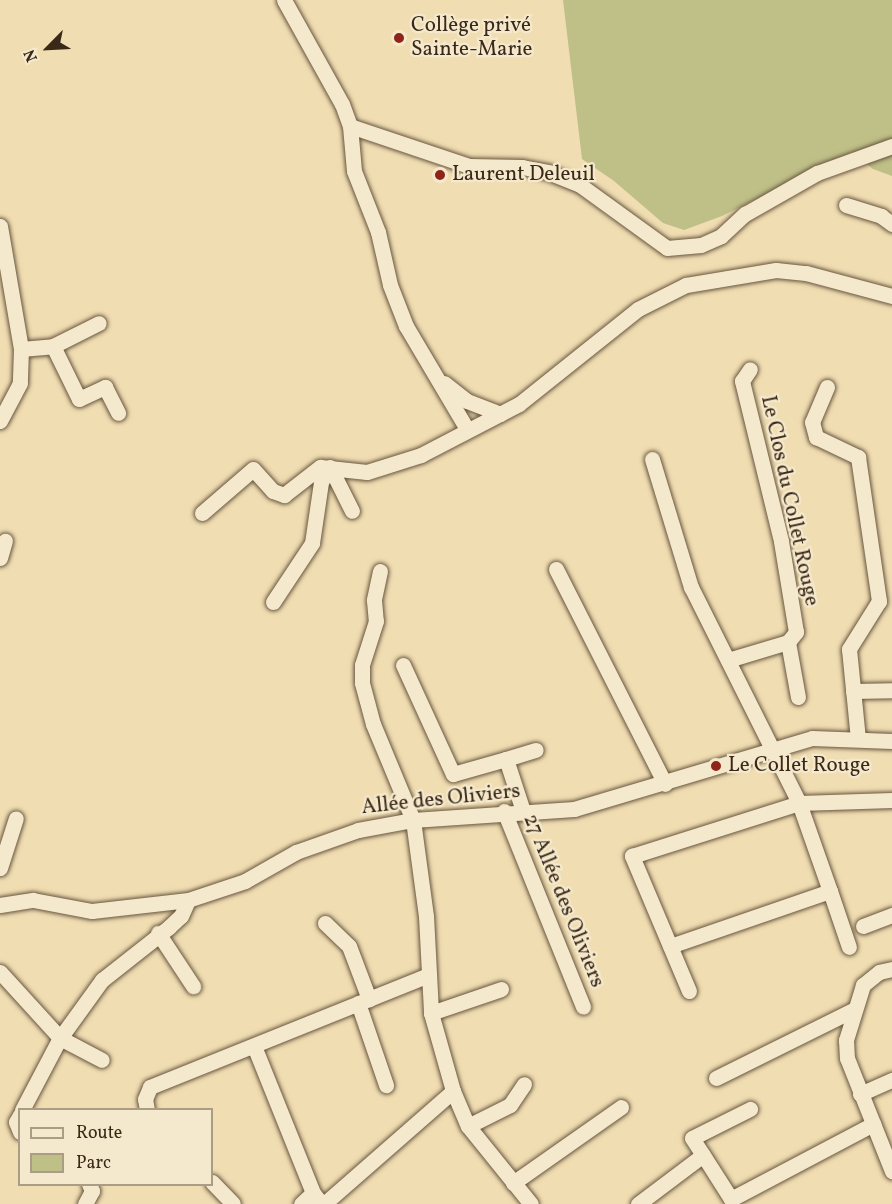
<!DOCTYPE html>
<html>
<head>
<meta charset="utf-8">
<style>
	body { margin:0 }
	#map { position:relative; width:892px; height:1204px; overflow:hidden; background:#f0ddb2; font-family:Vollkorn,serif }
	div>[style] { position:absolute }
	.green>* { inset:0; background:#bfbf88 }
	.roads { filter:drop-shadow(0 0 2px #68563f) drop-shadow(0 0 2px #68563f) }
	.minor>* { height:15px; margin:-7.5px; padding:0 7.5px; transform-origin:7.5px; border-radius:7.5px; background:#f5e9cd }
	.dots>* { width:16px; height:16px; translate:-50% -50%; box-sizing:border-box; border:3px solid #f5e9cd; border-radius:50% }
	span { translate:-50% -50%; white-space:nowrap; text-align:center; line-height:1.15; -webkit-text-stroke:4.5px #f5e9cd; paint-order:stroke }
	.poi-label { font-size:21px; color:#3a2919 }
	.left { translate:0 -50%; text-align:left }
	.street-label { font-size:21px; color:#3a2919 }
	.legend { position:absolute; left:18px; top:1108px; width:195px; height:78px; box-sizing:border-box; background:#f5e9cd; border:2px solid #aa9c85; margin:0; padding:8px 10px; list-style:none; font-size:18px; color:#3a2919 }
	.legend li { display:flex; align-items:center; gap:12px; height:30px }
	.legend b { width:30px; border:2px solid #aa9c85 }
	.north { position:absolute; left:18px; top:18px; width:60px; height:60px; -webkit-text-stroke:4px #f5e9cd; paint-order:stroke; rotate:246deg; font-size:16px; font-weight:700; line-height:24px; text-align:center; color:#3a2919 }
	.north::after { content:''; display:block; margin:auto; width:21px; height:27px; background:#3a2919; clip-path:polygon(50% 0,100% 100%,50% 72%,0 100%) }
</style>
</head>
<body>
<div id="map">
	<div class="green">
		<div style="clip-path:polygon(563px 0,892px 0,892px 176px,873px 169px,852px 152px,722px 216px,684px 230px,663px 223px,614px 181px,582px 159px)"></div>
	</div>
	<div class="roads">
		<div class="minor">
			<div style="left:284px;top:0;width:119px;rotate:60.9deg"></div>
			<div style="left:342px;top:104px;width:23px;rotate:70deg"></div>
			<div style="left:350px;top:126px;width:45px;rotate:84.9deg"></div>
			<div style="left:354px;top:171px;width:66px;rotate:68.5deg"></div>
			<div style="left:378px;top:232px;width:54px;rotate:77.2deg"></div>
			<div style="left:390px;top:285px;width:44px;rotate:68.7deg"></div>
			<div style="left:406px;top:326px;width:120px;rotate:59.4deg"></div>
			<div style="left:350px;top:126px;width:126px;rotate:18.6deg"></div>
			<div style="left:469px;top:166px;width:53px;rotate:1.1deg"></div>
			<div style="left:522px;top:167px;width:26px;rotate:11deg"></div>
			<div style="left:548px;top:172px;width:35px;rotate:22deg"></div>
			<div style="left:580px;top:185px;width:107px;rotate:35.9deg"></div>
			<div style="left:667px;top:248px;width:34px;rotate:-5deg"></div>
			<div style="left:701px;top:245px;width:22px;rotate:-24deg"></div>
			<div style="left:721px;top:236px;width:33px;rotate:-43deg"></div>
			<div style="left:745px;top:214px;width:83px;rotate:-29.7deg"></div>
			<div style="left:817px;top:173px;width:80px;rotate:-19.8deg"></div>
			<div style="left:846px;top:205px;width:37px;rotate:17deg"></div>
			<div style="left:881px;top:216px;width:14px;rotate:36deg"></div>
			<div style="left:0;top:226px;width:125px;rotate:80.3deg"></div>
			<div style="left:21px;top:349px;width:34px;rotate:92deg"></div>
			<div style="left:20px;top:383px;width:43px;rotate:117.8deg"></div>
			<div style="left:53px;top:346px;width:59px;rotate:63.9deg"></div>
			<div style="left:79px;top:399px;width:29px;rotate:-25deg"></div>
			<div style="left:105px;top:387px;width:29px;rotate:63deg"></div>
			<div style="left:21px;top:349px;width:32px;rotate:-5deg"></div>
			<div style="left:53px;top:346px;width:51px;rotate:-26.6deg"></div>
			<div style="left:444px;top:383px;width:29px;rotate:38deg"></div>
			<div style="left:467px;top:401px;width:36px;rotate:21deg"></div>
			<div style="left:827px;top:387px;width:38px;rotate:113deg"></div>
			<div style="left:812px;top:422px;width:16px;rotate:75deg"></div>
			<div style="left:816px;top:437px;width:47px;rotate:25.5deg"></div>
			<div style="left:858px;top:457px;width:146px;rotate:81.7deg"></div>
			<div style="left:879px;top:601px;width:57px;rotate:122deg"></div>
			<div style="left:849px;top:649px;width:90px;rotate:84.3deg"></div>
			<div style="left:652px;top:459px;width:134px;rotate:73.1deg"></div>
			<div style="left:691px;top:587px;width:241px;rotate:63.4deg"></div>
			<div style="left:799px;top:803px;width:93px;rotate:70.6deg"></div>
			<div style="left:830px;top:891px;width:169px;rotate:161deg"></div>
			<div style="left:330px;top:467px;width:49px;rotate:63.4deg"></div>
			<div style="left:202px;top:513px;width:67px;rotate:-40.8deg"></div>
			<div style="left:253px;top:469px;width:30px;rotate:48deg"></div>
			<div style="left:273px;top:491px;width:12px;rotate:20deg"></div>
			<div style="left:284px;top:495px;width:46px;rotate:-37.9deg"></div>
			<div style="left:320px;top:467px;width:47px;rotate:6.1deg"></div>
			<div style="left:367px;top:472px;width:57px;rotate:-17.5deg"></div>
			<div style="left:421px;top:455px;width:110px;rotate:-27.5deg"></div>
			<div style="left:519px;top:404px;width:152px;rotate:-38.6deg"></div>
			<div style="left:638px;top:309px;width:54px;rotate:-26.6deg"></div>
			<div style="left:686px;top:285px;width:91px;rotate:-9.5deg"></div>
			<div style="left:776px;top:270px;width:30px;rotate:6deg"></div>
			<div style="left:806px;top:273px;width:89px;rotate:15deg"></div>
			<div style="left:0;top:558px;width:18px;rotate:-74deg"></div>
			<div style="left:556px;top:569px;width:241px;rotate:63.1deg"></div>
			<div style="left:380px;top:571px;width:30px;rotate:102deg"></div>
			<div style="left:374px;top:600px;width:21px;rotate:85deg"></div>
			<div style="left:376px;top:621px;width:46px;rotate:107.7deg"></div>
			<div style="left:362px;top:665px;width:18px;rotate:90deg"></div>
			<div style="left:362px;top:683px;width:42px;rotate:75deg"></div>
			<div style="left:373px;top:724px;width:104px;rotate:67.4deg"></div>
			<div style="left:413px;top:820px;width:97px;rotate:82.3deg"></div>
			<div style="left:426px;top:916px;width:97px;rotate:87deg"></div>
			<div style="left:431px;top:1013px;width:81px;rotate:74.2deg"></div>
			<div style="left:453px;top:1091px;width:38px;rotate:67deg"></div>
			<div style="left:468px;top:1126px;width:100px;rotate:51.1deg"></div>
			<div style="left:273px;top:602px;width:71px;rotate:-56.5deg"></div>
			<div style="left:312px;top:543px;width:62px;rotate:-81.6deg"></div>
			<div style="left:321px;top:482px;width:17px;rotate:-59deg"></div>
			<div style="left:788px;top:642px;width:56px;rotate:79.7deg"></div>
			<div style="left:728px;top:660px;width:63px;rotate:-16.7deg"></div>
			<div style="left:788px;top:642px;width:13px;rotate:-51deg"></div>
			<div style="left:796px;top:632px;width:92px;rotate:-99.4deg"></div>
			<div style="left:781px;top:541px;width:165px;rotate:-103.7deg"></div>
			<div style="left:742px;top:381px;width:14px;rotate:-56deg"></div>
			<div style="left:403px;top:665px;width:120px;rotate:65.4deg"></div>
			<div style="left:453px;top:774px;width:55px;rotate:-15.8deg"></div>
			<div style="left:506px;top:759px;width:55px;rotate:71.9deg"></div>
			<div style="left:853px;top:691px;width:39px;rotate:-1deg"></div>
			<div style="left:506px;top:759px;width:31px;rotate:-17deg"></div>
			<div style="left:504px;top:811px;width:211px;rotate:68deg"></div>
			<div style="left:0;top:868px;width:52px;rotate:-72.3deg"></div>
			<div style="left:830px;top:891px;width:59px;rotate:71.3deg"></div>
			<div style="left:0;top:905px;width:33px;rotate:-9deg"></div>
			<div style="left:33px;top:900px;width:60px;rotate:10.6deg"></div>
			<div style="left:92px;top:911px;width:97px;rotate:-6.5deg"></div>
			<div style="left:188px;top:900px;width:60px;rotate:-18.4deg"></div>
			<div style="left:245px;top:881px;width:59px;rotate:-29.6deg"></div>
			<div style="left:296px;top:852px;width:66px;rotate:-19.5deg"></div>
			<div style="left:358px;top:830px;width:56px;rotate:-10.3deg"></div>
			<div style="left:413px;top:820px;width:161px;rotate:-3.9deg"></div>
			<div style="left:574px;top:809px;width:248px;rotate:-16.6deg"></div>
			<div style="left:812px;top:738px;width:80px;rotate:2.1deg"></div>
			<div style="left:325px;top:923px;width:33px;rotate:44deg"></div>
			<div style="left:349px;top:946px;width:57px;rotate:69.3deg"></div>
			<div style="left:863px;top:926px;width:31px;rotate:-21deg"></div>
			<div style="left:158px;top:933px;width:64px;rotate:56.6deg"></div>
			<div style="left:892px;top:969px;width:13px;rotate:167deg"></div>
			<div style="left:879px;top:972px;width:21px;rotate:141deg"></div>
			<div style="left:863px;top:985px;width:58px;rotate:107.2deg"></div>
			<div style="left:846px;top:1040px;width:18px;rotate:87deg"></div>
			<div style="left:847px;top:1058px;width:122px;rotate:68.3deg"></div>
			<div style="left:0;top:972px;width:89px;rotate:47.7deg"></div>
			<div style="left:60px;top:1038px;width:47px;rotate:27.6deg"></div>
			<div style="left:689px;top:991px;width:147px;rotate:-112.9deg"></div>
			<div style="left:632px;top:856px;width:175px;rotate:-17.6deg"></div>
			<div style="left:799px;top:803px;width:93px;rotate:-1.8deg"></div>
			<div style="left:358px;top:1003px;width:87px;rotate:71.1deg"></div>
			<div style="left:431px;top:1013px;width:74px;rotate:-18.9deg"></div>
			<div style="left:254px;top:1046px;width:158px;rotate:68.1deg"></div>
			<div style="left:313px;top:1193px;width:14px;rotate:51deg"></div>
			<div style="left:716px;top:1078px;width:153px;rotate:-26.4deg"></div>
			<div style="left:860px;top:1094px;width:35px;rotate:-24deg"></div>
			<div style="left:22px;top:1110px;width:81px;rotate:-62.2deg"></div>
			<div style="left:60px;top:1038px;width:72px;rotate:-54.1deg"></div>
			<div style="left:102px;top:980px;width:85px;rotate:-38.3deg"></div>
			<div style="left:169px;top:927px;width:16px;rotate:-43deg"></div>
			<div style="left:181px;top:916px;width:17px;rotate:-66deg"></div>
			<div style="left:147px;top:1110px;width:11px;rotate:-100deg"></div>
			<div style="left:145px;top:1099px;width:13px;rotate:-67deg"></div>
			<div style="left:150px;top:1087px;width:300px;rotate:-21.9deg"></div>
			<div style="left:20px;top:1115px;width:8px;rotate:120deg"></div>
			<div style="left:16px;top:1122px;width:11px;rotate:68deg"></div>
			<div style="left:468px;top:1126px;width:47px;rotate:-26.6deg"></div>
			<div style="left:510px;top:1105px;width:25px;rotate:-56deg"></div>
			<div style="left:703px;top:1155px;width:20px;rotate:-123deg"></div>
			<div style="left:692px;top:1138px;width:65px;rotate:-26.6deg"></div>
			<div style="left:212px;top:1182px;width:30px;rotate:46deg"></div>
			<div style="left:513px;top:1183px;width:132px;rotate:-35.1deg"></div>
			<div style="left:85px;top:1204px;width:15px;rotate:-62deg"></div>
			<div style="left:92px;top:1191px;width:8px;rotate:-113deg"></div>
			<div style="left:301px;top:1204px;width:16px;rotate:-43deg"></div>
			<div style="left:324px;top:1204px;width:171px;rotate:-41.2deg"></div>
			<div style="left:638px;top:1204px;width:81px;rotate:-37deg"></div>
			<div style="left:703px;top:1155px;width:52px;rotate:57.5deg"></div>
			<div style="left:731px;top:1199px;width:161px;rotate:-27.8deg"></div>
		</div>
	</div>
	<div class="dots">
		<div style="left:399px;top:38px;background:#8f2418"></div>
		<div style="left:440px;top:175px;background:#8f2418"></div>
		<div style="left:716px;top:766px;background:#8f2418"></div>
	</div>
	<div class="poi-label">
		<span class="left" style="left:411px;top:38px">Collège privé<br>Sainte-Marie</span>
		<span class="left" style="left:452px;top:175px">Laurent Deleuil</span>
		<span class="left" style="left:728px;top:766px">Le Collet Rouge</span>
	</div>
	<div class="street-label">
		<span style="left:789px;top:501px;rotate:78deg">Le Clos du Collet Rouge</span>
		<span style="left:441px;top:800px;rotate:-6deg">Allée des Oliviers</span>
		<span style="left:563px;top:901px;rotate:68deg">27 Allée des Oliviers</span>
	</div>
	<ul class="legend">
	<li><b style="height:8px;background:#f5e9cd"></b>Route</li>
	<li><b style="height:16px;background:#bfbf88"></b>Parc</li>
	</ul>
	<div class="north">N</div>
</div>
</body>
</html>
